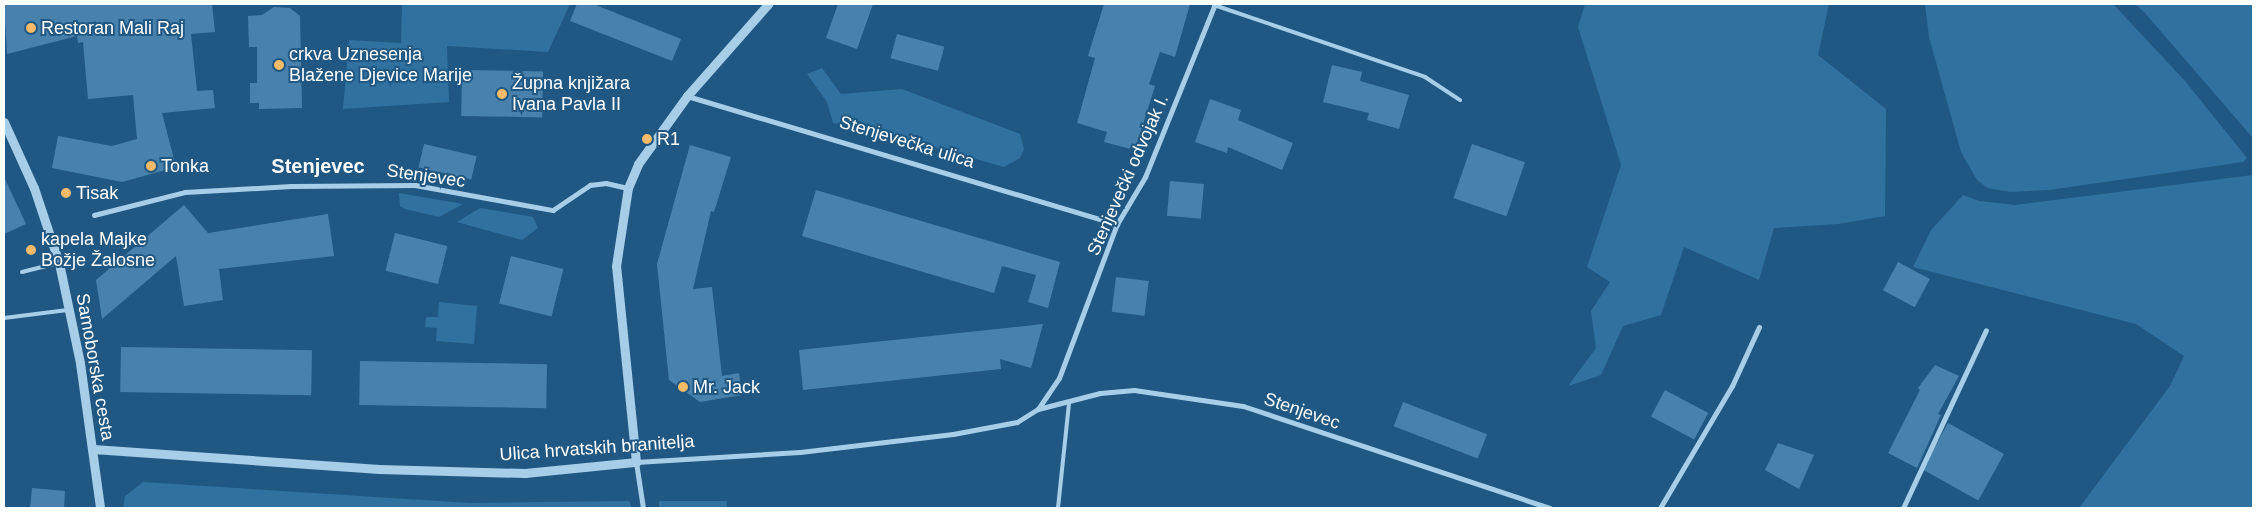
<!DOCTYPE html>
<html>
<head>
<meta charset="utf-8">
<style>
	body { margin:0 }
	#map { position:relative; width:2257px; height:512px; overflow:hidden; background:#205883; font-family:Helvetica,sans-serif }
	div>[style] { position:absolute }
	.green>* { inset:0; background:#3071a0; transform-origin:0 0 }
	.building>* { inset:0; background:#4882ac; transform-origin:0 0 }
	.service>* { height:4px; margin:-2px; padding:0 2px; transform-origin:2px; border-radius:2px; background:#a7cee9 }
	.pedestrian>* { height:4.5px; margin:-2.25px; padding:0 2.25px; transform-origin:2.25px; border-radius:2.25px; background:#a7cee9 }
	.minor>* { height:5px; margin:-2.5px; padding:0 2.5px; transform-origin:2.5px; border-radius:2.5px; background:#a7cee9 }
	.tertiary>* { height:9px; margin:-4.5px; padding:0 4.5px; transform-origin:4.5px; border-radius:4.5px; background:#a7cee9 }
	.dots>* { width:14px; height:14px; translate:-50% -50%; box-sizing:border-box; border:2px solid #205883; border-radius:50% }
	span { translate:-50% -50%; white-space:nowrap; text-align:center; line-height:1.15; -webkit-text-stroke:4px #205883; paint-order:stroke }
	.poi-label { font-size:18px; color:#fff }
	.left { translate:0 -50%; text-align:left }
	.street-label { font-size:18px; color:#fff }
	.quarter-label { font-size:20px; color:#fff; font-weight:700 }
	.frame { position:absolute; inset:0; border:5px solid #fff; pointer-events:none }
</style>
</head>
<body>
<div id="map">
	<div class="green">
		<div style="clip-path:polygon(402px 4px,570px 4px,548px 52px,447px 46px,449px 102px,343px 109px,349px 40px,401px 43px)"></div>
		<div style="clip-path:polygon(1585px 4px,1829px 4px,1818px 55px,1886px 109px,1885px 216px,1838px 224px,1774px 228px,1759px 280px,1684px 247px,1661px 315px,1623px 326px,1601px 375px,1568px 386px,1596px 348px,1591px 311px,1610px 282px,1587px 267px,1621px 165px,1578px 27px)"></div>
		<div style="clip-path:polygon(1925px 4px,2113px 4px,2185px 81px,2247px 158px,2243px 162px,2049px 190px,2010px 192px,1988px 188px,1977px 180px,1961px 152px,1929px 37px)"></div>
		<div style="clip-path:polygon(2135px 4px,2253px 4px,2253px 138px,2144px 12px)"></div>
		<div style="clip-path:polygon(822px 68px,841px 94px,902px 89px,1020px 134px,1024px 149px,1020px 158px,1004px 167px,870px 129px,833px 123px,827px 102px,807px 74px)"></div>
		<div style="clip-path:polygon(2253px 175px,2253px 508px,2079px 508px,2170px 386px,2184px 356px,2136px 324px,1913px 267px,1931px 230px,1963px 195px,1979px 201px,2015px 205px)"></div>
		<div style="clip-path:polygon(399px 193px,463px 204px,439px 217px,405px 209px,400px 206px)"></div>
		<div style="clip-path:polygon(480px 208px,533px 217px,538px 228px,522px 240px,457px 222px)"></div>
		<div style="clip-path:polygon(439px 302px,477px 306px,474px 344px,436px 341px,437px 328px,425px 327px,426px 317px,438px 317px)"></div>
		<div style="clip-path:polygon(143px 482px,470px 503px,629px 501px,632px 508px,123px 508px,125px 496px)"></div>
		<div style="left:659px;top:501px;width:68px;height:7px"></div>
	</div>
	<div class="building">
		<div style="clip-path:polygon(4px 4px,212px 4px,215px 32px,191px 34px,197px 91px,213px 90px,215px 108px,162px 113px,176px 167px,122px 182px,52px 168px,58px 136px,112px 146px,137px 139px,133px 95px,88px 99px,83px 42px,78px 43px,77px 36px,7px 54px)"></div>
		<div style="clip-path:polygon(577px 4px,593px 4px,681px 39px,672px 61px,570px 21px)"></div>
		<div style="clip-path:polygon(838px 4px,873px 4px,857px 49px,826px 38px)"></div>
		<div style="clip-path:polygon(1104px 4px,1190px 4px,1175px 57px,1160px 52px,1149px 84px,1155px 86px,1135px 150px,1104px 142px,1107px 132px,1077px 123px,1095px 58px,1088px 56px)"></div>
		<div style="clip-path:polygon(274px 7px,290px 8px,300px 16px,302px 108px,259px 109px,259px 103px,250px 103px,250px 83px,257px 83px,257px 47px,249px 47px,248px 16px,262px 15px)"></div>
		<div style="left:897px;top:34px;width:49px;height:25px;rotate:15deg"></div>
		<div style="clip-path:polygon(1332px 65px,1362px 72px,1360px 81px,1409px 95px,1399px 129px,1367px 120px,1369px 113px,1323px 102px)"></div>
		<div style="left:462px;top:70px;width:81px;height:46px;rotate:1deg"></div>
		<div style="clip-path:polygon(1210px 99px,1241px 110px,1238px 120px,1293px 143px,1282px 170px,1228px 147px,1227px 153px,1195px 142px)"></div>
		<div style="left:424px;top:144px;width:54px;height:24px;rotate:13deg"></div>
		<div style="left:1472px;top:144px;width:56px;height:57px;rotate:19deg"></div>
		<div style="clip-path:polygon(690px 145px,731px 157px,714px 212px,711px 211px,693px 289px,712px 287px,722px 376px,739px 373px,742px 395px,700px 402px,669px 380px,657px 264px)"></div>
		<div style="clip-path:polygon(4px 177px,26px 224px,4px 234px)"></div>
		<div style="left:1170px;top:181px;width:34px;height:35px;rotate:5deg"></div>
		<div style="clip-path:polygon(816px 190px,1060px 262px,1048px 308px,1028px 302px,1036px 275px,1002px 266px,994px 293px,802px 236px)"></div>
		<div style="clip-path:polygon(184px 205px,208px 233px,328px 214px,334px 256px,219px 269px,223px 300px,184px 306px,176px 256px,102px 319px,96px 280px)"></div>
		<div style="left:395px;top:233px;width:54px;height:39px;rotate:14deg"></div>
		<div style="left:511px;top:256px;width:54px;height:49px;rotate:14deg"></div>
		<div style="left:1898px;top:262px;width:36px;height:32px;rotate:28deg"></div>
		<div style="left:1116px;top:277px;width:33px;height:35px;rotate:7deg"></div>
		<div style="clip-path:polygon(1043px 324px,1031px 368px,1000px 359px,1001px 369px,803px 390px,799px 350px)"></div>
		<div style="left:121px;top:347px;width:191px;height:45px;rotate:1deg"></div>
		<div style="left:360px;top:361px;width:187px;height:44px;rotate:1deg"></div>
		<div style="clip-path:polygon(1935px 365px,1959px 376px,1938px 414px,1941px 415px,1917px 468px,1888px 453px,1920px 390px,1918px 388px)"></div>
		<div style="left:1665px;top:390px;width:49px;height:30px;rotate:28deg"></div>
		<div style="left:1403px;top:402px;width:90px;height:26px;rotate:21deg"></div>
		<div style="left:1948px;top:423px;width:64px;height:53px;rotate:29deg"></div>
		<div style="clip-path:polygon(1778px 443px,1814px 455px,1799px 489px,1765px 470px)"></div>
		<div style="clip-path:polygon(32px 488px,65px 491px,64px 508px,30px 508px)"></div>
	</div>
	<div class="service">
		<div style="left:1214px;top:5px;width:223px;rotate:18.8deg"></div>
		<div style="left:1425px;top:77px;width:42px;rotate:33.3deg"></div>
		<div style="left:22px;top:272px;width:38px;rotate:-14deg"></div>
		<div style="left:4px;top:318px;width:64px;rotate:-7.1deg"></div>
		<div style="left:1058px;top:508px;width:105px;rotate:-84deg"></div>
	</div>
	<div class="pedestrian">
		<div style="left:94px;top:215px;width:94px;rotate:-14.2deg"></div>
		<div style="left:185px;top:192px;width:106px;rotate:-3.2deg"></div>
		<div style="left:291px;top:186px;width:124px;rotate:-0.5deg"></div>
		<div style="left:415px;top:185px;width:140px;rotate:10.3deg"></div>
		<div style="left:553px;top:210px;width:45px;rotate:-34deg"></div>
		<div style="left:590px;top:185px;width:16px;rotate:-7deg"></div>
		<div style="left:606px;top:183px;width:23px;rotate:13deg"></div>
	</div>
	<div class="minor">
		<div style="left:687px;top:96px;width:449px;rotate:16.6deg"></div>
		<div style="left:1038px;top:409px;width:64px;rotate:-14.5deg"></div>
		<div style="left:1100px;top:393px;width:34px;rotate:-5deg"></div>
		<div style="left:1134px;top:390px;width:110px;rotate:8.4deg"></div>
		<div style="left:1243px;top:406px;width:323px;rotate:18.4deg"></div>
		<div style="left:643px;top:508px;width:47px;rotate:-98.7deg"></div>
		<div style="left:636px;top:462px;width:164px;rotate:-3.5deg"></div>
		<div style="left:800px;top:452px;width:154px;rotate:-6.7deg"></div>
		<div style="left:953px;top:434px;width:65px;rotate:-10.6deg"></div>
		<div style="left:1017px;top:422px;width:25px;rotate:-32deg"></div>
		<div style="left:1038px;top:409px;width:37px;rotate:-56deg"></div>
		<div style="left:1059px;top:378px;width:165px;rotate:-69.4deg"></div>
		<div style="left:1117px;top:224px;width:55px;rotate:-59.2deg"></div>
		<div style="left:1145px;top:177px;width:187px;rotate:-68deg"></div>
		<div style="left:1660px;top:508px;width:142px;rotate:-59.5deg"></div>
		<div style="left:1732px;top:386px;width:65px;rotate:-65.4deg"></div>
		<div style="left:1903px;top:508px;width:196px;rotate:-65deg"></div>
	</div>
	<div class="tertiary">
		<div style="left:4px;top:122px;width:72px;rotate:65.6deg"></div>
		<div style="left:34px;top:188px;width:79px;rotate:71.6deg"></div>
		<div style="left:59px;top:263px;width:102px;rotate:78.1deg"></div>
		<div style="left:80px;top:363px;width:146px;rotate:82.1deg"></div>
		<div style="left:93px;top:449px;width:287px;rotate:4deg"></div>
		<div style="left:379px;top:469px;width:146px;rotate:1.6deg"></div>
		<div style="left:525px;top:473px;width:112px;rotate:-5.7deg"></div>
		<div style="left:636px;top:462px;width:197px;rotate:-95.8deg"></div>
		<div style="left:616px;top:266px;width:79px;rotate:-81.3deg"></div>
		<div style="left:628px;top:188px;width:26px;rotate:-67deg"></div>
		<div style="left:638px;top:164px;width:84px;rotate:-54.2deg"></div>
		<div style="left:687px;top:96px;width:123px;rotate:-48.6deg"></div>
	</div>
	<div class="dots">
		<div style="left:31px;top:28px;background:#f6bb68"></div>
		<div style="left:279px;top:65px;background:#f6bb68"></div>
		<div style="left:502px;top:94px;background:#f6bb68"></div>
		<div style="left:647px;top:139px;background:#f6bb68"></div>
		<div style="left:151px;top:166px;background:#f6bb68"></div>
		<div style="left:66px;top:193px;background:#f6bb68"></div>
		<div style="left:31px;top:250px;background:#f6bb68"></div>
		<div style="left:683px;top:387px;background:#f6bb68"></div>
	</div>
	<div class="poi-label">
		<span class="left" style="left:41px;top:28px">Restoran Mali Raj</span>
		<span class="left" style="left:289px;top:65px">crkva Uznesenja<br>Blažene Djevice Marije</span>
		<span class="left" style="left:512px;top:94px">Župna knjižara<br>Ivana Pavla II</span>
		<span class="left" style="left:657px;top:139px">R1</span>
		<span class="left" style="left:161px;top:166px">Tonka</span>
		<span class="left" style="left:76px;top:193px">Tisak</span>
		<span class="left" style="left:41px;top:250px">kapela Majke<br>Božje Žalosne</span>
		<span class="left" style="left:693px;top:387px">Mr. Jack</span>
	</div>
	<div class="street-label">
		<span style="left:907px;top:142px;rotate:17deg">Stenjevečka ulica</span>
		<span style="left:1128px;top:175px;rotate:-66deg">Stenjevečki odvojak I.</span>
		<span style="left:426px;top:176px;rotate:8deg">Stenjevec</span>
		<span style="left:95px;top:367px;rotate:80deg">Samoborska cesta</span>
		<span style="left:1302px;top:411px;rotate:19deg">Stenjevec</span>
		<span style="left:597px;top:448px;rotate:-4deg">Ulica hrvatskih branitelja</span>
	</div>
	<div class="quarter-label">
		<span style="left:318px;top:166px">Stenjevec</span>
	</div>
	<div class="frame"></div>
</div>
</body>
</html>
